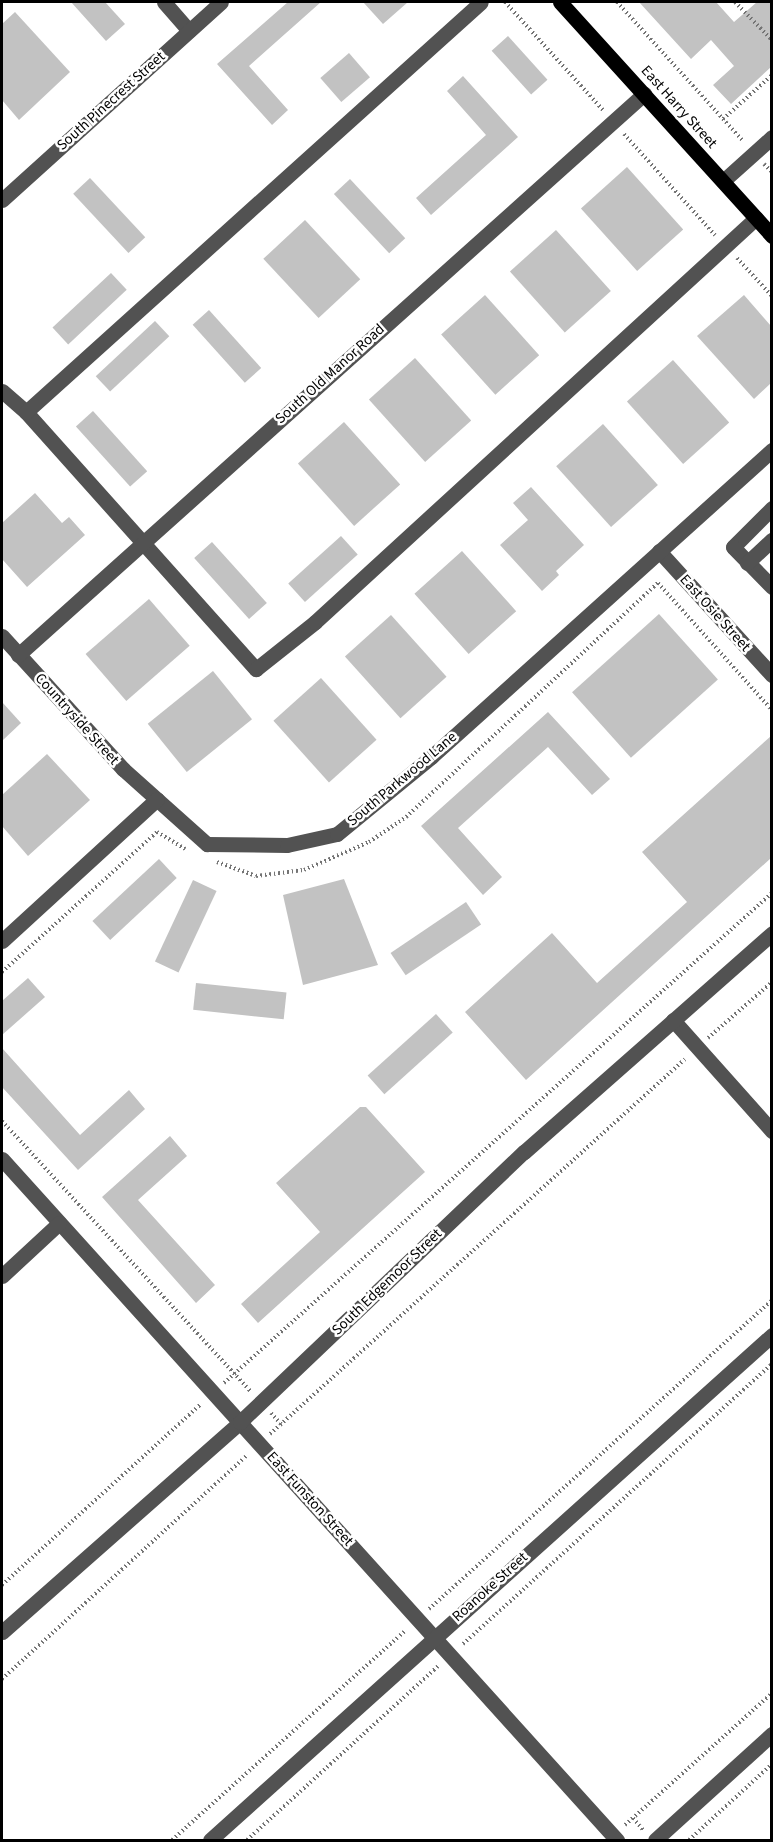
<!DOCTYPE html>
<html>
<head>
<meta charset="utf-8">
<style>
	body { margin:0 }
	#map { position:relative; width:773px; height:1842px; overflow:hidden; background:#fff; font-family:"Source Sans 3",sans-serif }
	div>[style] { position:absolute }
	.building>* { inset:0; background:#c2c2c2; transform-origin:0 0 }
	.path>* { height:4px; margin-top:-2px; transform-origin:0; background:repeating-linear-gradient(90deg,#747474 0 1.5px,transparent 0 4.5px) }
	.minor>* { height:15px; margin:-7.5px; padding:0 7.5px; transform-origin:7.5px; border-radius:7.5px; background:#525252 }
	.major>* { height:15px; margin:-7.5px; padding:0 7.5px; transform-origin:7.5px; border-radius:7.5px; background:#000 }
	span { translate:-50% -50%; white-space:nowrap; text-align:center; line-height:1.15; -webkit-text-stroke:5px #fff; paint-order:stroke }
	.street-label { font-size:15px; color:#000 }
	.frame { position:absolute; inset:0; border:3px solid #000; pointer-events:none }
</style>
</head>
<body>
<div id="map">
	<div class="building">
		<div style="clip-path:polygon(71px 2px,105px 2px,125px 24px,106px 41px)"></div>
		<div style="clip-path:polygon(288px 2px,321px 2px,249px 66px,288px 110px,272px 125px,217px 64px)"></div>
		<div style="clip-path:polygon(363px 2px,408px 2px,383px 24px)"></div>
		<div style="clip-path:polygon(639px 2px,716px 2px,734px 22px,757px 2px,771px 2px,771px 67px,731px 104px,713px 85px,734px 66px,711px 40px,691px 59px)"></div>
		<div style="clip-path:polygon(15px 12px,70px 72px,19px 120px,2px 100px,2px 24px)"></div>
		<div style="left:508px;top:36px;width:59px;height:22px;rotate:48deg"></div>
		<div style="left:349px;top:53px;width:32px;height:38px;rotate:49deg"></div>
		<div style="clip-path:polygon(463px 76px,518px 137px,431px 215px,416px 198px,486px 135px,447px 91px)"></div>
		<div style="left:627px;top:167px;width:84px;height:62px;rotate:48deg"></div>
		<div style="left:90px;top:178px;width:81px;height:23px;rotate:47deg"></div>
		<div style="left:350px;top:179px;width:81px;height:22px;rotate:47deg"></div>
		<div style="left:305px;top:220px;width:81px;height:57px;rotate:47deg"></div>
		<div style="left:556px;top:230px;width:82px;height:62px;rotate:48deg"></div>
		<div style="left:111px;top:273px;width:23px;height:80px;rotate:47deg"></div>
		<div style="left:485px;top:295px;width:81px;height:59px;rotate:48deg"></div>
		<div style="clip-path:polygon(744px 295px,771px 326px,771px 383px,754px 399px,697px 336px)"></div>
		<div style="left:209px;top:310px;width:78px;height:22px;rotate:48deg"></div>
		<div style="left:155px;top:321px;width:21px;height:81px;rotate:47deg"></div>
		<div style="left:415px;top:358px;width:84px;height:62px;rotate:48deg"></div>
		<div style="left:673px;top:360px;width:84px;height:62px;rotate:48deg"></div>
		<div style="left:93px;top:411px;width:81px;height:23px;rotate:48deg"></div>
		<div style="left:344px;top:422px;width:84px;height:62px;rotate:48deg"></div>
		<div style="left:603px;top:424px;width:82px;height:63px;rotate:48deg"></div>
		<div style="clip-path:polygon(531px 487px,584px 545px,556px 571px,559px 575px,542px 591px,500px 545px,528px 520px,513px 503px)"></div>
		<div style="clip-path:polygon(35px 493px,62px 523px,69px 517px,85px 535px,27px 587px,2px 559px,2px 523px)"></div>
		<div style="left:341px;top:536px;width:25px;height:71px;rotate:48deg"></div>
		<div style="left:212px;top:542px;width:82px;height:24px;rotate:48deg"></div>
		<div style="left:462px;top:551px;width:81px;height:64px;rotate:48deg"></div>
		<div style="left:149px;top:599px;width:62px;height:84px;rotate:49deg"></div>
		<div style="left:659px;top:614px;width:88px;height:117px;rotate:48deg"></div>
		<div style="left:391px;top:615px;width:83px;height:62px;rotate:48deg"></div>
		<div style="left:213px;top:671px;width:62px;height:84px;rotate:51deg"></div>
		<div style="left:321px;top:678px;width:83px;height:64px;rotate:48deg"></div>
		<div style="clip-path:polygon(2px 702px,21px 723px,2px 741px)"></div>
		<div style="clip-path:polygon(548px 712px,610px 779px,592px 795px,548px 747px,458px 828px,502px 877px,483px 895px,421px 826px)"></div>
		<div style="clip-path:polygon(771px 736px,771px 858px,526px 1080px,465px 1012px,552px 933px,597px 983px,687px 902px,642px 852px)"></div>
		<div style="clip-path:polygon(47px 754px,90px 800px,28px 856px,2px 826px,2px 795px)"></div>
		<div style="left:159px;top:859px;width:26px;height:91px;rotate:47deg"></div>
		<div style="clip-path:polygon(344px 879px,378px 965px,303px 985px,283px 895px)"></div>
		<div style="left:193px;top:880px;width:26px;height:90px;rotate:25deg"></div>
		<div style="left:466px;top:902px;width:27px;height:91px;rotate:56deg"></div>
		<div style="clip-path:polygon(28px 978px,45px 997px,2px 1035px,2px 1001px)"></div>
		<div style="left:196px;top:983px;width:91px;height:27px;rotate:6deg"></div>
		<div style="left:436px;top:1014px;width:25px;height:92px;rotate:48deg"></div>
		<div style="clip-path:polygon(2px 1048px,80px 1135px,129px 1090px,145px 1109px,78px 1170px,2px 1087px)"></div>
		<div style="clip-path:polygon(360px 1107px,366px 1107px,425px 1172px,258px 1323px,241px 1304px,320px 1232px,276px 1183px)"></div>
		<div style="clip-path:polygon(170px 1136px,187px 1156px,138px 1200px,215px 1285px,196px 1303px,102px 1197px)"></div>
	</div>
	<div class="path">
		<div style="left:505px;top:2px;width:146px;rotate:47.8deg"></div>
		<div style="left:617px;top:2px;width:188px;rotate:47.8deg"></div>
		<div style="left:735px;top:2px;width:53px;rotate:45.8deg"></div>
		<div style="left:723px;top:119px;width:66px;rotate:-41.9deg"></div>
		<div style="left:624px;top:134px;width:136px;rotate:48deg"></div>
		<div style="left:764px;top:164px;width:11px;rotate:45deg"></div>
		<div style="left:737px;top:258px;width:52px;rotate:47.4deg"></div>
		<div style="left:217px;top:862px;width:41px;rotate:19.7deg"></div>
		<div style="left:256px;top:876px;width:48px;rotate:-7.1deg"></div>
		<div style="left:304px;top:870px;width:71px;rotate:-23.3deg"></div>
		<div style="left:369px;top:842px;width:45px;rotate:-34deg"></div>
		<div style="left:406px;top:817px;width:344px;rotate:-42.9deg"></div>
		<div style="left:658px;top:583px;width:171px;rotate:48.1deg"></div>
		<div style="left:2px;top:972px;width:209px;rotate:-42.1deg"></div>
		<div style="left:157px;top:832px;width:33px;rotate:31deg"></div>
		<div style="left:708px;top:1038px;width:85px;rotate:-41.2deg"></div>
		<div style="left:2px;top:1121px;width:368px;rotate:47.4deg"></div>
		<div style="left:224px;top:1383px;width:735px;rotate:-41.8deg"></div>
		<div style="left:271px;top:1413px;width:15px;rotate:48deg"></div>
		<div style="left:270px;top:1434px;width:559px;rotate:-42.1deg"></div>
		<div style="left:2px;top:1585px;width:269px;rotate:-42.3deg"></div>
		<div style="left:429px;top:1609px;width:462px;rotate:-42deg"></div>
		<div style="left:463px;top:1644px;width:417px;rotate:-42.2deg"></div>
		<div style="left:2px;top:1679px;width:332px;rotate:-42.4deg"></div>
		<div style="left:633px;top:1818px;width:17px;rotate:50deg"></div>
		<div style="left:625px;top:1825px;width:198px;rotate:-41.9deg"></div>
		<div style="left:172px;top:1840px;width:314px;rotate:-41.9deg"></div>
		<div style="left:247px;top:1840px;width:260px;rotate:-42.3deg"></div>
		<div style="left:689px;top:1840px;width:113px;rotate:-42.5deg"></div>
	</div>
	<div class="minor">
		<div style="left:164px;top:2px;width:38px;rotate:49deg"></div>
		<div style="left:723px;top:181px;width:66px;rotate:-41.9deg"></div>
		<div style="left:2px;top:200px;width:295px;rotate:-42.1deg"></div>
		<div style="left:2px;top:391px;width:32px;rotate:41deg"></div>
		<div style="left:26px;top:412px;width:345px;rotate:48.2deg"></div>
		<div style="left:256px;top:669px;width:75px;rotate:-38.5deg"></div>
		<div style="left:315px;top:622px;width:598px;rotate:-42.49deg"></div>
		<div style="left:26px;top:412px;width:612px;rotate:-42.02deg"></div>
		<div style="left:772px;top:508px;width:55px;rotate:135deg"></div>
		<div style="left:733px;top:547px;width:56px;rotate:45.7deg"></div>
		<div style="left:659px;top:551px;width:168px;rotate:47.7deg"></div>
		<div style="left:747px;top:563px;width:34px;rotate:-43deg"></div>
		<div style="left:2px;top:636px;width:180px;rotate:47.7deg"></div>
		<div style="left:123px;top:769px;width:113px;rotate:41.8deg"></div>
		<div style="left:207px;top:844px;width:80px;rotate:0.7deg"></div>
		<div style="left:287px;top:845px;width:51px;rotate:-12.4deg"></div>
		<div style="left:337px;top:834px;width:122px;rotate:-39.3deg"></div>
		<div style="left:431px;top:757px;width:459px;rotate:-42deg"></div>
		<div style="left:18px;top:655px;width:841px;rotate:-41.87deg"></div>
		<div style="left:2px;top:941px;width:210px;rotate:-42.5deg"></div>
		<div style="left:673px;top:1020px;width:149px;rotate:48.3deg"></div>
		<div style="left:2px;top:1159px;width:918px;rotate:47.92deg"></div>
		<div style="left:2px;top:1276px;width:78px;rotate:-42.9deg"></div>
		<div style="left:2px;top:1632px;width:317px;rotate:-41.4deg"></div>
		<div style="left:240px;top:1422px;width:392px;rotate:-43.6deg"></div>
		<div style="left:524px;top:1152px;width:331px;rotate:-41.4deg"></div>
		<div style="left:210px;top:1840px;width:756px;rotate:-41.94deg"></div>
		<div style="left:655px;top:1840px;width:158px;rotate:-42.2deg"></div>
	</div>
	<div class="major">
		<div style="left:560px;top:2px;width:316px;rotate:47.8deg"></div>
	</div>
	<div class="street-label">
		<span style="left:111px;top:101px;rotate:-42deg">South Pinecrest Street</span>
		<span style="left:679px;top:107px;rotate:48deg">East Harry Street</span>
		<span style="left:330px;top:374px;rotate:-42deg">South Old Manor Road</span>
		<span style="left:715px;top:613px;rotate:48deg">East Osie Street</span>
		<span style="left:77px;top:719px;rotate:48deg">Countryside Street</span>
		<span style="left:402px;top:779px;rotate:-40deg">South Parkwood Lane</span>
		<span style="left:387px;top:1282px;rotate:-44deg">South Edgemoor Street</span>
		<span style="left:310px;top:1499px;rotate:48deg">East Funston Street</span>
		<span style="left:490px;top:1587px;rotate:-42deg">Roanoke Street</span>
	</div>
	<div class="frame"></div>
</div>
</body>
</html>
